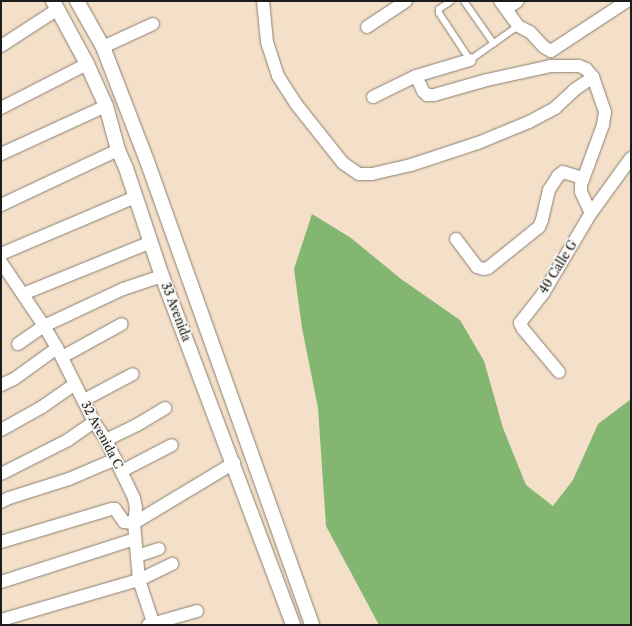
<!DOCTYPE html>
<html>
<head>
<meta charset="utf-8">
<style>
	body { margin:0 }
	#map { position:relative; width:632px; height:626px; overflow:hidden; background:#f4e0c8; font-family:"Libre Caslon Text",serif }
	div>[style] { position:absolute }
	.forest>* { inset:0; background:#83b671 }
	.roads { filter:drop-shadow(0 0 1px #887e72) drop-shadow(0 0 1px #887e72) }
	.service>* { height:6px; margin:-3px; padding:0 3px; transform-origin:3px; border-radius:3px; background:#fff }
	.minor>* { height:12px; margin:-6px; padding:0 6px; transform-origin:6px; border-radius:6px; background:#fff }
	.tertiary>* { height:14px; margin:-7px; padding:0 7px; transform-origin:7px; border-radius:7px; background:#fff }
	span { translate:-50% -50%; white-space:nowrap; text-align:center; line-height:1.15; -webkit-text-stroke:3.5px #f6f6f2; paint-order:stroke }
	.street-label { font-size:12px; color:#1c1c1c }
	.frame { position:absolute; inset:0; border:2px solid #1c1c1c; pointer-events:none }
</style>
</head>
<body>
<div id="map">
	<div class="forest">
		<div style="clip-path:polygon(312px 214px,351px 238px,401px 279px,460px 320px,484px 361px,503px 428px,526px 485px,553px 506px,573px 480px,598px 424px,631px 399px,631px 625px,379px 625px,326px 526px,318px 408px,302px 328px,294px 269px)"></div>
	</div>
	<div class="roads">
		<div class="service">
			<div style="left:451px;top:1px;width:14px;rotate:146deg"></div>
			<div style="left:439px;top:9px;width:4px;rotate:90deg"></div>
			<div style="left:439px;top:13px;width:56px;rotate:56.6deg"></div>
			<div style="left:470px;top:60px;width:59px;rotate:-35.3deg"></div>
			<div style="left:464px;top:1px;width:52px;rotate:55.1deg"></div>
		</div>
		<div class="minor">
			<div style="left:263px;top:1px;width:41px;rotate:84.4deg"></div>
			<div style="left:267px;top:42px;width:36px;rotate:72deg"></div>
			<div style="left:278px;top:76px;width:33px;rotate:57deg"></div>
			<div style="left:296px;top:104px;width:75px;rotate:51.5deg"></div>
			<div style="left:343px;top:163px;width:19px;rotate:35deg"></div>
			<div style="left:359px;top:174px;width:13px"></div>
			<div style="left:372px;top:174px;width:40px;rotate:-13deg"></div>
			<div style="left:411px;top:165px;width:71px;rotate:-18.2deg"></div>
			<div style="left:478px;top:143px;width:55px;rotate:-22.4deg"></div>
			<div style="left:529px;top:122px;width:30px;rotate:-28deg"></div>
			<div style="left:555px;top:108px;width:26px;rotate:-43deg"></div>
			<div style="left:574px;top:90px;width:23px;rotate:-34deg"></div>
			<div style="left:500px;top:1px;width:31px;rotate:54deg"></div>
			<div style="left:518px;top:26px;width:13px;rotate:27deg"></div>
			<div style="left:530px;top:32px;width:21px;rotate:47deg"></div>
			<div style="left:544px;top:47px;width:8px;rotate:30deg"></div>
			<div style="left:551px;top:51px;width:91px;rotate:-33.3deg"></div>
			<div style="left:506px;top:9px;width:14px;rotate:-34deg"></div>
			<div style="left:367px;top:27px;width:47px;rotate:-33.7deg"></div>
			<div style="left:1px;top:46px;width:68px;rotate:-33deg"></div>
			<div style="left:103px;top:47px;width:55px;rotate:-24.7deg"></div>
			<div style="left:416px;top:76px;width:17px;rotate:65deg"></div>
			<div style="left:423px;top:91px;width:6px;rotate:45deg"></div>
			<div style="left:427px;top:95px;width:7px"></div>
			<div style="left:434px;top:95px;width:55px;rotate:-15.8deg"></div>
			<div style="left:487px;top:80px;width:66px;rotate:-12.3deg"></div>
			<div style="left:551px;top:66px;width:28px"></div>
			<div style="left:579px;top:66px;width:8px;rotate:23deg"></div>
			<div style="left:586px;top:69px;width:11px;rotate:49deg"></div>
			<div style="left:593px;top:77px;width:37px;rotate:71deg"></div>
			<div style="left:605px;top:112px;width:13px;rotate:99deg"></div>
			<div style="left:603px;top:125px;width:64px;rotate:110.1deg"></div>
			<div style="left:581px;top:185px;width:7px;rotate:90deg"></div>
			<div style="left:581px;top:192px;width:23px;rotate:65deg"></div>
			<div style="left:373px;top:97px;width:48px;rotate:-26deg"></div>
			<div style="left:416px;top:76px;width:56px;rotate:-16.5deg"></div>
			<div style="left:1px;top:108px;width:97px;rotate:-27.1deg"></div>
			<div style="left:1px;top:154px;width:115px;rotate:-24.6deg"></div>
			<div style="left:1px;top:205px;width:129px;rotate:-25.2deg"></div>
			<div style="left:456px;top:239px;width:35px;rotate:53deg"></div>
			<div style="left:477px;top:267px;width:7px;rotate:16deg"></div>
			<div style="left:484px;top:269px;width:4px;rotate:-14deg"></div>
			<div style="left:488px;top:268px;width:65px;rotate:-38.8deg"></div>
			<div style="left:539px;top:227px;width:8px;rotate:-67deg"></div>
			<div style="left:542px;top:220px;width:31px;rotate:-77deg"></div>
			<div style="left:549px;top:190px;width:17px;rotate:-57deg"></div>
			<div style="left:558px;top:176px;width:6px;rotate:-39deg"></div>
			<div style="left:563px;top:172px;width:21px;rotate:17deg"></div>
			<div style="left:1px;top:254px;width:146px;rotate:-23deg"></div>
			<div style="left:1px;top:262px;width:77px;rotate:56.1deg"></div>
			<div style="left:44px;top:326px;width:26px;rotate:59deg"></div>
			<div style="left:57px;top:348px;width:83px;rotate:63.4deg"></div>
			<div style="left:94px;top:422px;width:22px;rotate:56deg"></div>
			<div style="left:106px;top:440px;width:64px;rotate:64.2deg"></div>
			<div style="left:134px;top:498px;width:10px;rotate:79deg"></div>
			<div style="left:136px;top:508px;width:15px;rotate:98deg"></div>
			<div style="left:134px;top:523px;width:57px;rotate:85deg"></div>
			<div style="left:139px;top:580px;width:47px;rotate:71.6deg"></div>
			<div style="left:23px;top:294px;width:138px;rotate:-22.1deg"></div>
			<div style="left:18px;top:344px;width:32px;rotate:-35deg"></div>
			<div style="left:44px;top:326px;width:87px;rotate:-25.1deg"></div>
			<div style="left:123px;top:289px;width:41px;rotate:-18.4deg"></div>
			<div style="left:62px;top:357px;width:68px;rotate:-28.8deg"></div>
			<div style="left:559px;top:372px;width:56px;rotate:-129.9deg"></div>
			<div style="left:523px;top:329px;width:7px;rotate:-117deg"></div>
			<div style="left:520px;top:323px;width:39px;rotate:-52deg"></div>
			<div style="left:544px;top:292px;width:92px;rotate:-59.3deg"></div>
			<div style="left:591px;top:213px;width:68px;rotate:-54deg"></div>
			<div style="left:1px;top:385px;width:14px;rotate:-25deg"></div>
			<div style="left:14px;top:379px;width:53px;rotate:-35.8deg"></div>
			<div style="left:84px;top:400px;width:55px;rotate:-28deg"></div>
			<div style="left:1px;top:430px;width:47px;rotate:-29.3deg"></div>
			<div style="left:42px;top:407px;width:40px;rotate:-34.9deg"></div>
			<div style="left:106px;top:440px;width:34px;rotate:-26deg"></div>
			<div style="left:137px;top:425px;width:33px;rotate:-31deg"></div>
			<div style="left:122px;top:471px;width:56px;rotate:-27.5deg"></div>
			<div style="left:1px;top:474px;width:75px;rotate:-26.9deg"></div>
			<div style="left:68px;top:440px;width:32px;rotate:-35deg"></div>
			<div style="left:1px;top:502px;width:9px;rotate:-27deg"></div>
			<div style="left:9px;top:498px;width:63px;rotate:-17.6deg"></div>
			<div style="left:69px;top:479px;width:51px;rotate:-23.1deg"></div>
			<div style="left:1px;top:542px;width:116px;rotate:-16.6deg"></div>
			<div style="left:112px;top:509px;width:3px"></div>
			<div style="left:115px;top:509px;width:16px;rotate:55deg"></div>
			<div style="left:124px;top:522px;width:10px;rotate:6deg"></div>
			<div style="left:134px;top:523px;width:117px;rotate:-31deg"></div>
			<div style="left:137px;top:556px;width:23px;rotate:-18deg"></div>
			<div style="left:1px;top:582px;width:141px;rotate:-17.8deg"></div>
			<div style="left:1px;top:620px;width:144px;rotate:-16.2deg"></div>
			<div style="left:139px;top:580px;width:37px;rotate:-26deg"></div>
			<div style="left:148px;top:625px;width:51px;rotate:-15.9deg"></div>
		</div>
		<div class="tertiary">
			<div style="left:53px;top:1px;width:72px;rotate:61.6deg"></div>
			<div style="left:87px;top:64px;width:46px;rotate:65.7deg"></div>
			<div style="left:106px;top:106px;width:46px;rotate:74.7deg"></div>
			<div style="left:118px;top:150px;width:20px;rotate:66deg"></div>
			<div style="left:126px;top:168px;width:114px;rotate:71.6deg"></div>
			<div style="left:162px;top:276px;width:373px;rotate:69.4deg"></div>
			<div style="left:77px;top:1px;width:53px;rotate:60.5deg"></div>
			<div style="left:103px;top:47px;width:122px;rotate:68.9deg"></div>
			<div style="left:147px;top:161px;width:492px;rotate:70.4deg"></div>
		</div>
	</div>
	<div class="street-label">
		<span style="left:558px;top:267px;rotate:-58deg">40 Calle G</span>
		<span style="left:176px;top:312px;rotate:69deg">33 Avenida</span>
		<span style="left:102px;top:435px;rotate:62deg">32 Avenida C</span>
	</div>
	<div class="frame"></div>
</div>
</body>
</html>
